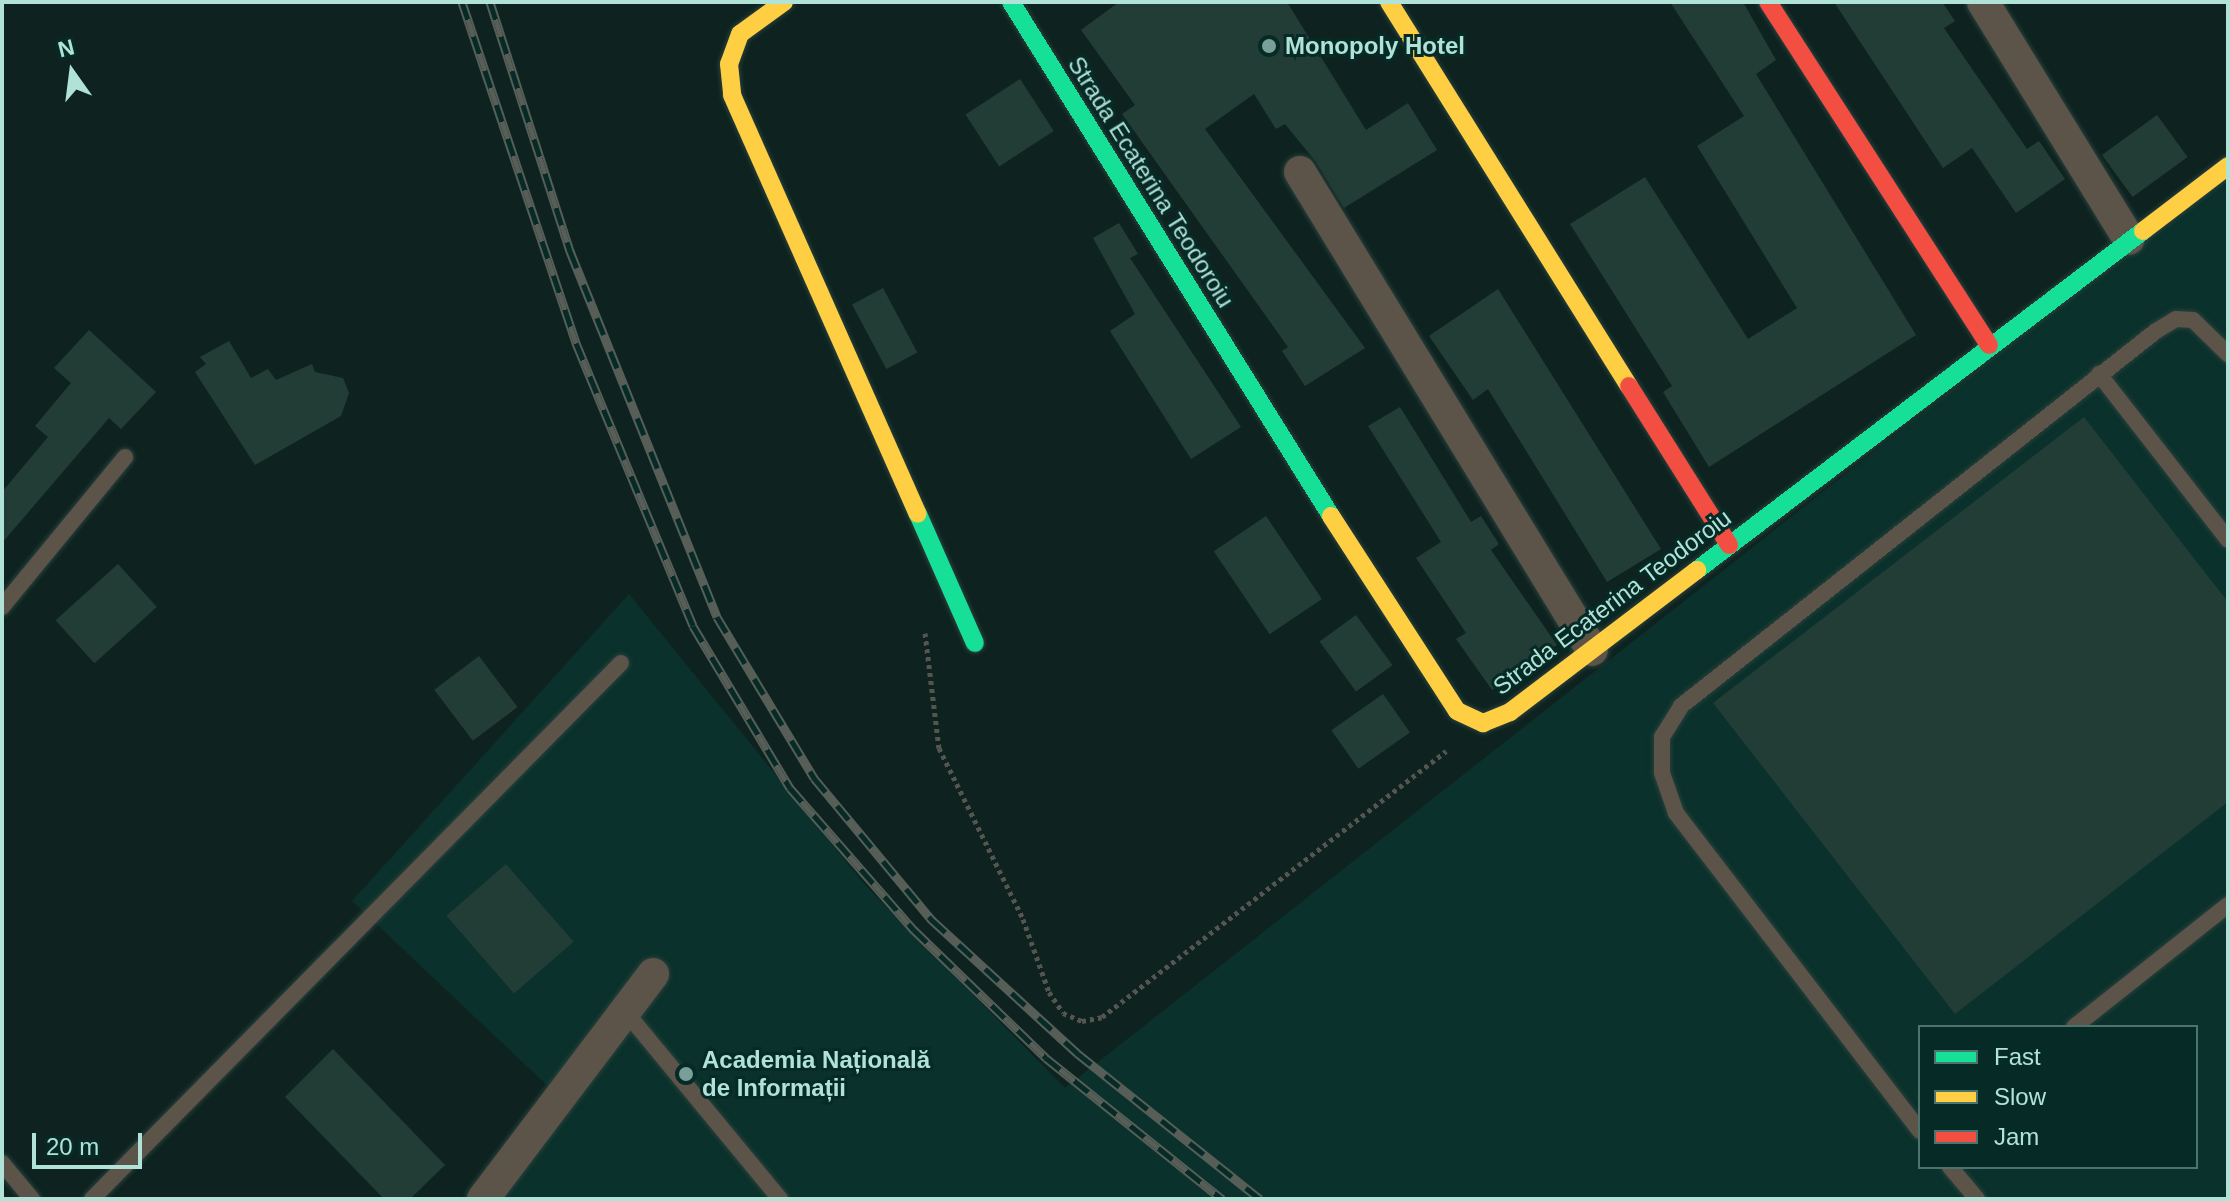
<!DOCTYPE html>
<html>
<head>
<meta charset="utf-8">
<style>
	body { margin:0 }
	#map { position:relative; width:2230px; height:1201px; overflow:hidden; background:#0e2320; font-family:Helvetica,sans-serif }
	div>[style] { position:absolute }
	.built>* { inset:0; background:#0a312b }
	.building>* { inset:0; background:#223d36; transform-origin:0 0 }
	.path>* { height:5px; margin-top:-2.5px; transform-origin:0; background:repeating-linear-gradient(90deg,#54554e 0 4px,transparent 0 8px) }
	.roads { filter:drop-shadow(0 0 2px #2a403c) drop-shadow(0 0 2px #2a403c) }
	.lane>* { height:16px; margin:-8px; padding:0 8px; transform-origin:8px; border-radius:8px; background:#5c5349 }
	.street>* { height:32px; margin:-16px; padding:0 16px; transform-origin:16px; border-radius:16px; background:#5c5349 }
	.fast>* { height:18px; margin:-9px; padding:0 9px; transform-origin:9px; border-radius:9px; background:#16e098 }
	.slow>* { height:18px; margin:-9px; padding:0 9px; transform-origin:9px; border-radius:9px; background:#ffcf43 }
	.jam>* { height:18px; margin:-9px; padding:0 9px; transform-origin:9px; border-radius:9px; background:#f24e42 }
	.rail>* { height:9px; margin-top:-4.5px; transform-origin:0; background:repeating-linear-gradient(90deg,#062b26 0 18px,#565e57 0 36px); box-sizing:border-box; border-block:2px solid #565e57 }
	.dots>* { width:22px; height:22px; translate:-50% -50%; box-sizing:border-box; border:4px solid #062b26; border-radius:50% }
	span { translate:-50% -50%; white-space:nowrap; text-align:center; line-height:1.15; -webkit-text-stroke:6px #062b26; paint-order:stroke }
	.poi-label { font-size:24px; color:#b1e2d8; font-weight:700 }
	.left { translate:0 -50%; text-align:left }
	.street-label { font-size:24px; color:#b1e2d8 }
	.frame { position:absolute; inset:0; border:4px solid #b1e2d8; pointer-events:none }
	.legend { position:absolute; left:1918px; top:1025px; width:280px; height:144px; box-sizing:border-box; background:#062b26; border:2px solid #4a746d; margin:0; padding:10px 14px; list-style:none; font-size:24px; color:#b1e2d8 }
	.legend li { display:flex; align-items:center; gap:16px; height:40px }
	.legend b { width:40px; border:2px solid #4a746d }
	.north { position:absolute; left:32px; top:32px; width:80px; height:80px; -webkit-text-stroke:6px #062b26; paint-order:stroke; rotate:346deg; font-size:22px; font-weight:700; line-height:32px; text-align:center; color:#b1e2d8 }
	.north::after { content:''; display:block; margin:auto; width:28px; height:36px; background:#b1e2d8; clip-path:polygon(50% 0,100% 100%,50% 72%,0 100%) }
	.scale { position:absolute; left:32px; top:1133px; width:110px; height:36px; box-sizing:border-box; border:4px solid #b1e2d8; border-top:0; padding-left:10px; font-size:24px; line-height:28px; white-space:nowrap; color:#b1e2d8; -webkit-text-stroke:6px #062b26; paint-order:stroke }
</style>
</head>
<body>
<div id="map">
	<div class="built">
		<div style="clip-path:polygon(evenodd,2228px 173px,2228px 1199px,472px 1199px,551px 1089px,352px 901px,629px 594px,866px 886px,1065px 1088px,2228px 173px,1920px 1027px,2196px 1027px,2196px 1167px,1920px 1167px,1920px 1027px)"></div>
	</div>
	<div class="building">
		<div style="clip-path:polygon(1119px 2px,1287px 2px,1366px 130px,1408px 103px,1437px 150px,1344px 208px,1316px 162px,1285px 124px,1276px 129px,1254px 94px,1205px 129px,1365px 348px,1305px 386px,1282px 351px,1288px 347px,1122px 114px,1135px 105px,1081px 30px)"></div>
		<div style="clip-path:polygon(1670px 2px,1743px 2px,1776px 60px,1756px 74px,1916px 335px,1709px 467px,1663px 392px,1672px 386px,1570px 224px,1645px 177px,1748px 339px,1797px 308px,1697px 146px,1744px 116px)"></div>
		<div style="clip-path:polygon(1834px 2px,1942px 2px,1955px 21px,1944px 28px,2027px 149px,2039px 141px,2065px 179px,2016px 213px,1972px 148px,1943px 168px)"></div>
		<div style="left:1020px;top:79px;width:62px;height:65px;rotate:57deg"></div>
		<div style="left:2157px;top:115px;width:52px;height:68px;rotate:54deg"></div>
		<div style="clip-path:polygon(1119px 223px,1138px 254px,1130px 258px,1241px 427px,1191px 459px,1110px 331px,1135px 314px,1093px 238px)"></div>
		<div style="left:883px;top:288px;width:73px;height:35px;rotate:62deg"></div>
		<div style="clip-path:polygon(1498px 289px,1661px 549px,1607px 582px,1488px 389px,1473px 400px,1429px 336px)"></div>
		<div style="clip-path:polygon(89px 330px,156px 392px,121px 429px,109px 418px,2px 543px,2px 492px,48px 437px,35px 426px,71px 383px,54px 368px)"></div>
		<div style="clip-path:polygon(229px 341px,251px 378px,268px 369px,276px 380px,312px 364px,315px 372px,343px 378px,349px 393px,341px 416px,255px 465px,195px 372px,206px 364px,200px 357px)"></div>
		<div style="clip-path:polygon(1400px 407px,1471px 522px,1481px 516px,1499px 544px,1491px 550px,1557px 645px,1492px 690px,1456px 639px,1466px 633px,1416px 558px,1441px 542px,1368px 426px)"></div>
		<div style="clip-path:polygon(2084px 417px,2228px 602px,2228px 802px,1955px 1014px,1713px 703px)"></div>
		<div style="left:1266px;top:516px;width:100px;height:63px;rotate:56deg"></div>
		<div style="left:118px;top:564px;width:58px;height:84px;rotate:48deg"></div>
		<div style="left:1356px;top:615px;width:62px;height:45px;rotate:54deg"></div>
		<div style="left:479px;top:656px;width:64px;height:56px;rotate:53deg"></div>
		<div style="left:1383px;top:694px;width:47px;height:63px;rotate:55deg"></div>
		<div style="left:506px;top:864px;width:103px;height:79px;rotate:49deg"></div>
		<div style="clip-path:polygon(333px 1049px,445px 1165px,410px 1199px,384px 1199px,285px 1097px)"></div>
	</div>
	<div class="path">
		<div style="left:925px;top:633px;width:116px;rotate:83.1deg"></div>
		<div style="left:939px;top:748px;width:191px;rotate:63.8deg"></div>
		<div style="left:1023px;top:919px;width:77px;rotate:70.4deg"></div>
		<div style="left:1049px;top:992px;width:25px;rotate:56deg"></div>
		<div style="left:1063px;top:1013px;width:21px;rotate:23deg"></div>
		<div style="left:1082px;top:1021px;width:20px;rotate:-11deg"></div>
		<div style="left:1102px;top:1017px;width:435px;rotate:-37.7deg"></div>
	</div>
	<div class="roads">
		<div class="lane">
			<div style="left:2099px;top:374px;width:210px;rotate:52.1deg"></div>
			<div style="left:2px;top:607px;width:194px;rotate:-50.6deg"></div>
			<div style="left:625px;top:1011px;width:244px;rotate:50.5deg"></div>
			<div style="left:2074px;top:1027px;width:196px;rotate:-38.4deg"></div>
			<div style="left:1920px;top:1131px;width:401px;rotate:-127.5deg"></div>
			<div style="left:1676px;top:813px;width:42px;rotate:-109.3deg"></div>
			<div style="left:1662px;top:773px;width:36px;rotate:-90deg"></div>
			<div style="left:1662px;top:737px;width:36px;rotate:-58deg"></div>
			<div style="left:1681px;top:706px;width:605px;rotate:-38.29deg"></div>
			<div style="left:2156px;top:331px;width:23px;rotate:-31deg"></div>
			<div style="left:2176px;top:319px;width:17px;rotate:3deg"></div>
			<div style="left:2193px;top:320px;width:49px;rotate:44.2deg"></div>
			<div style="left:2px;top:1163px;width:47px;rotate:50.2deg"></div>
			<div style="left:1950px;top:1167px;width:42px;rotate:49.8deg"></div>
			<div style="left:92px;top:1199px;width:753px;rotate:-45.38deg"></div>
		</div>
		<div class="street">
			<div style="left:1983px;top:2px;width:278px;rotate:58.4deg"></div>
			<div style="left:1300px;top:172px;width:560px;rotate:58.58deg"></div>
			<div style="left:483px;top:1199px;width:282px;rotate:-52.9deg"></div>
		</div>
		<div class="fast">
			<div style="left:1011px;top:2px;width:605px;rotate:58.09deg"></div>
			<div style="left:918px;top:514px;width:141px;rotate:66.2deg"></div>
			<div style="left:1697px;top:570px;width:560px;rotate:-37.24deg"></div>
		</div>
		<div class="slow">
			<div style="left:784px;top:2px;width:54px;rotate:144deg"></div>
			<div style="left:740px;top:34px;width:32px;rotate:110deg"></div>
			<div style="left:729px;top:64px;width:31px;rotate:84deg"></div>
			<div style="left:732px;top:95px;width:458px;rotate:66.1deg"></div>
			<div style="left:1389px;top:2px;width:453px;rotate:58deg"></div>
			<div style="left:2143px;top:231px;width:107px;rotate:-37.4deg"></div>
			<div style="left:1331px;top:516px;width:232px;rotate:57.1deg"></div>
			<div style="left:1457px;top:711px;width:29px;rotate:25deg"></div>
			<div style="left:1483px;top:723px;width:29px;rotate:-22deg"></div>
			<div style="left:1510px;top:712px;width:235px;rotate:-37.2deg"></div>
		</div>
		<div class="jam">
			<div style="left:1768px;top:2px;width:408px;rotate:57.2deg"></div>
			<div style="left:1629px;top:386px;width:188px;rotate:57.8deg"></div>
		</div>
	</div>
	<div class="rail">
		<div style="left:462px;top:2px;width:360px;rotate:71.5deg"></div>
		<div style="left:576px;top:343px;width:306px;rotate:67.5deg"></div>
		<div style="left:693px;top:626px;width:189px;rotate:59.1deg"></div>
		<div style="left:790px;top:788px;width:189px;rotate:48.9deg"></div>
		<div style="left:914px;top:930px;width:184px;rotate:44.1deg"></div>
		<div style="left:1046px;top:1058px;width:226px;rotate:38.7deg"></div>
		<div style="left:490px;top:2px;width:262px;rotate:72.2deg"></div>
		<div style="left:570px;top:251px;width:394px;rotate:68.1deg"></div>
		<div style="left:717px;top:617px;width:188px;rotate:58.9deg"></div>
		<div style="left:814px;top:778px;width:185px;rotate:50.3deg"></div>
		<div style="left:932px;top:920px;width:197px;rotate:42.5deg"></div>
		<div style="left:1077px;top:1053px;width:234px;rotate:38.6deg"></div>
	</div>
	<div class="dots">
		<div style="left:1269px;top:46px;background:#789f98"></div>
		<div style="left:686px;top:1074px;background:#789f98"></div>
	</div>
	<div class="poi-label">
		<span class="left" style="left:1285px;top:46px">Monopoly Hotel</span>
		<span class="left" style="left:702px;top:1074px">Academia Națională<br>de Informații</span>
	</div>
	<div class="street-label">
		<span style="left:1151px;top:182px;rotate:58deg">Strada Ecaterina Teodoroiu</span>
		<span style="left:1612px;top:602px;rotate:-37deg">Strada Ecaterina Teodoroiu</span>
	</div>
	<div class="frame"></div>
	<ul class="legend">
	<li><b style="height:10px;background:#16e098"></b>Fast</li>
	<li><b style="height:10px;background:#ffcf43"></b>Slow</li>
	<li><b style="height:10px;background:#f24e42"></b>Jam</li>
	</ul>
	<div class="north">N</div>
	<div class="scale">20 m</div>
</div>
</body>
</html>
